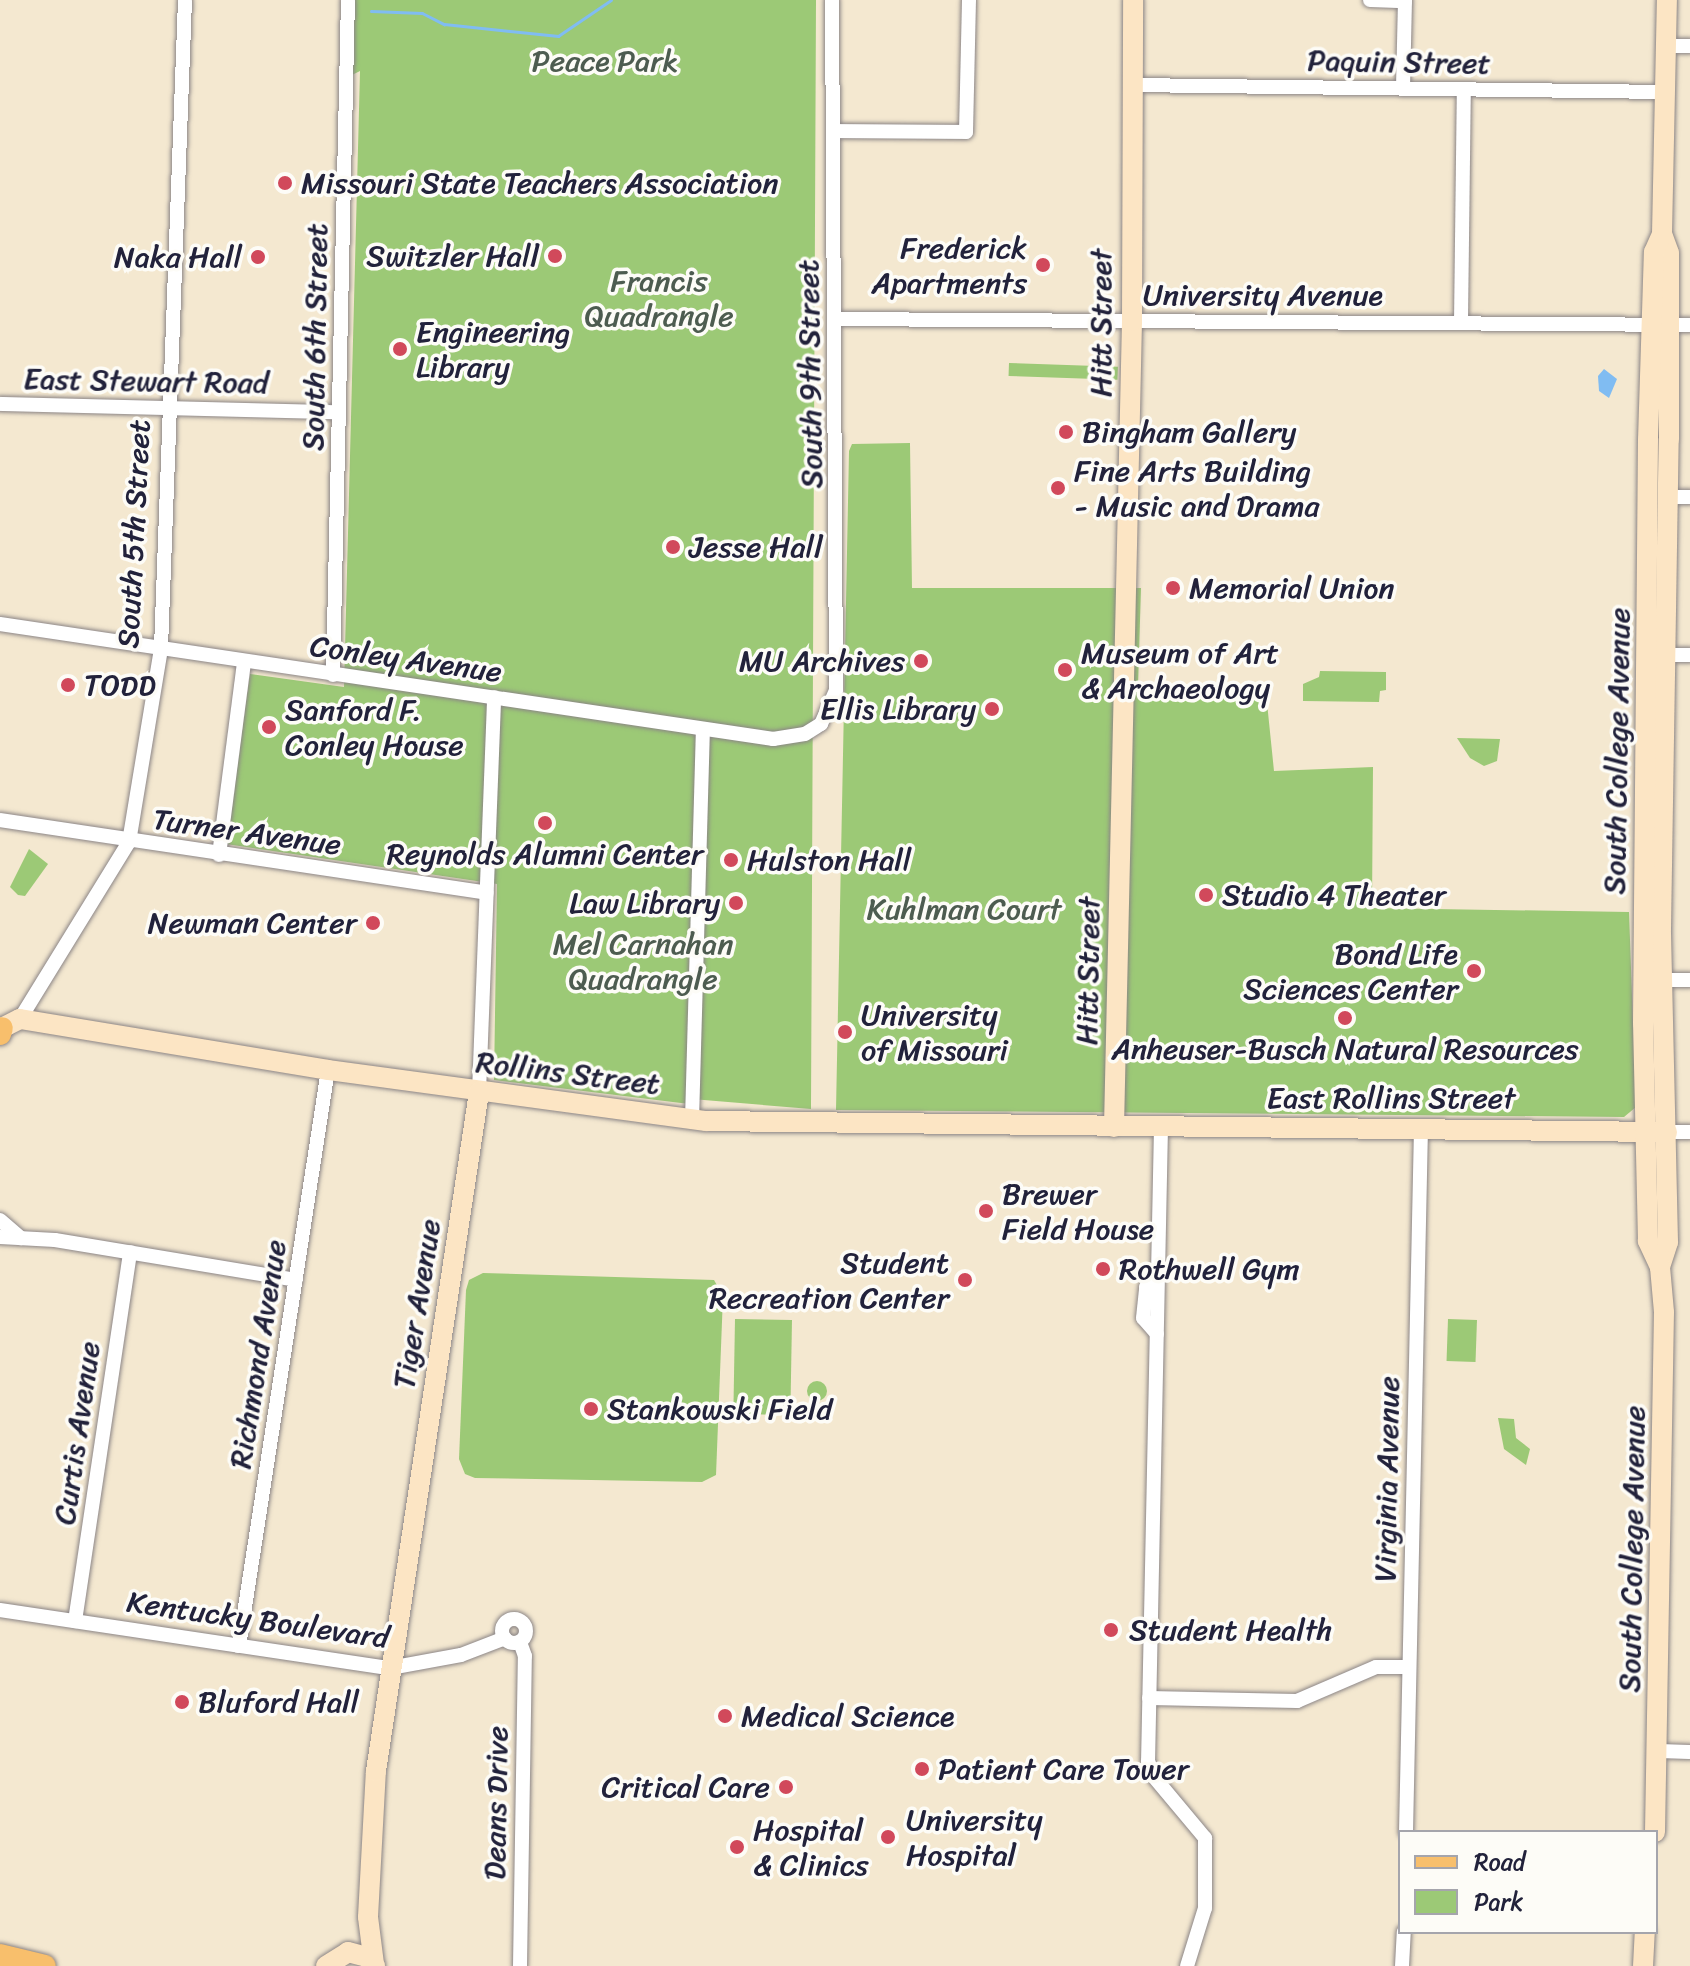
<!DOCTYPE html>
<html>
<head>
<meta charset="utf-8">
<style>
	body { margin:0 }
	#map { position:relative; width:1690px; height:1966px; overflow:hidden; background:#f4e8d0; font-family:Sriracha,sans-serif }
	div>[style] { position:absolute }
	.green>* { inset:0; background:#9cc976; transform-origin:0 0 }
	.round { border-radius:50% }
	.water>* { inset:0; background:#80bcf2 }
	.stream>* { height:3px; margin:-1.5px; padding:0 1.5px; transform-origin:1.5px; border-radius:1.5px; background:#80bcf2 }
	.roads { filter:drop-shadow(0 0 2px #8b8586) drop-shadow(0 0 2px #8b8586) }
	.street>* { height:14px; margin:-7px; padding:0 7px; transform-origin:7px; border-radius:7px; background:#fff }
	.street>.ring { margin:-7px; padding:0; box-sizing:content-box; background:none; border:14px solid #fff; border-radius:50% }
	.secondary>* { height:20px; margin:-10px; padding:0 10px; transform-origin:10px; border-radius:10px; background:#fce5c4 }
	.primary>* { height:22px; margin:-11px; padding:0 11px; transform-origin:11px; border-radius:11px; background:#f8bf6c }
	.dots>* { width:22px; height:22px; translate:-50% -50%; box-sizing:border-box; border:4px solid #fdfcf7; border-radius:50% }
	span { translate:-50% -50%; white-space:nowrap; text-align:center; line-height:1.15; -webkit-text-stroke:7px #fdfcf7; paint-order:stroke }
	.park-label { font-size:30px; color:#4d5c50 }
	.street-label { font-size:30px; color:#22223b }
	.poi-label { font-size:30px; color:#22223b }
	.left { translate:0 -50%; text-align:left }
	.right { translate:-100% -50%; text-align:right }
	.legend { position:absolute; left:1398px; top:1830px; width:260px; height:104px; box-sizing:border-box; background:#fdfcf7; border:2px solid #a5a5ac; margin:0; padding:10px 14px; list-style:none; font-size:24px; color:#22223b }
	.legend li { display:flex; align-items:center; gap:16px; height:40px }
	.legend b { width:40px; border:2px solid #a5a5ac }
</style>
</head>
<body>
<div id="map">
	<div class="green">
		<div style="clip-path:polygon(348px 0,816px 0,811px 1109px,692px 1099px,692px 1104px,681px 1103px,494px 1080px,497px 884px,226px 844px,250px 674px,344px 687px,360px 71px,346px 78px)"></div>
		<div style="left:1009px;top:363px;width:109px;height:13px;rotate:2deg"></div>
		<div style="clip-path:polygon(910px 443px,912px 588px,1141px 588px,1138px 686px,1266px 693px,1274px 771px,1373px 767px,1372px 908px,1629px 912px,1636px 1107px,1624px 1117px,836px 1110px,849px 451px,852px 444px)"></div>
		<div style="clip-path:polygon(1320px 671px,1386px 672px,1386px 690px,1380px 691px,1379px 702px,1303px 701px,1303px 684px,1319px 677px)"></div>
		<div style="clip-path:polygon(1457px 738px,1500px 739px,1497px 761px,1484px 766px,1470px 758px)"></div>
		<div style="clip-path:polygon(29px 849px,48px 864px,25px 896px,18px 895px,10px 887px)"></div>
		<div style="clip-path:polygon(483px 1273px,714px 1280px,723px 1296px,716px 1475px,702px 1482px,475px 1478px,465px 1474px,459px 1459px,466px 1290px,469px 1280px)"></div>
		<div style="left:735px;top:1319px;width:57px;height:95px;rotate:1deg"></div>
		<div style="left:1448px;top:1319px;width:29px;height:42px;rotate:2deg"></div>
		<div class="round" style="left:807px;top:1381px;width:20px;height:20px"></div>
		<div style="clip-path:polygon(1498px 1418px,1514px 1419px,1516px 1438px,1530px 1449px,1526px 1465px,1504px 1449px)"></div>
	</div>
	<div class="water">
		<div style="clip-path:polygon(1604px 369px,1617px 379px,1609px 398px,1599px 391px,1598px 376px)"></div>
	</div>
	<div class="stream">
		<div style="left:371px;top:11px;width:51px;rotate:2.2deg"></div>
		<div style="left:422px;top:13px;width:25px;rotate:27deg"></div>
		<div style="left:444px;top:24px;width:115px;rotate:6deg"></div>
		<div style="left:558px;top:36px;width:64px;rotate:-34.2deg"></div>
	</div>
	<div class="roads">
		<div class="street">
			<div style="left:1370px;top:0;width:35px;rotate:2deg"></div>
			<div style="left:1666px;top:46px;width:24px"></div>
			<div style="left:1132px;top:85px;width:533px;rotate:0.75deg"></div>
			<div style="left:1403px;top:88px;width:88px;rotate:-88.7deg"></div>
			<div style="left:834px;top:131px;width:132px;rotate:0.4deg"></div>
			<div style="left:966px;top:132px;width:132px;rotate:-88.7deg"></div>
			<div style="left:836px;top:319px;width:854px;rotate:0.4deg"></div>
			<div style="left:1461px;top:322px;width:233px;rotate:-89.3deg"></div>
			<div style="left:0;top:404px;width:339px;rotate:1.4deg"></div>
			<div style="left:1668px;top:497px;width:22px"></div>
			<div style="left:0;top:624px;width:782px;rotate:8.46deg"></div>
			<div style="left:773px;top:739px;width:32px;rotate:-9deg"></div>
			<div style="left:805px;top:734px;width:19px;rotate:-32deg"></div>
			<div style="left:821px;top:724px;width:36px;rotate:-66deg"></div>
			<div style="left:836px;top:691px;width:691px;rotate:-90.33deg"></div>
			<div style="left:1666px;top:655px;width:24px"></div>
			<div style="left:333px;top:675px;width:675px;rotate:-88.73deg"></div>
			<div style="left:0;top:820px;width:492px;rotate:8.5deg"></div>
			<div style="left:219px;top:855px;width:195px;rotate:-82.6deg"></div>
			<div style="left:1662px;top:980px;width:28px"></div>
			<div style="left:20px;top:1019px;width:208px;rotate:-58.4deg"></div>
			<div style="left:129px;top:842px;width:197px;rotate:-80.6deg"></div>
			<div style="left:161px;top:648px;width:648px;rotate:-87.88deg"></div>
			<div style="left:479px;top:1092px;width:395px;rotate:-87.8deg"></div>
			<div style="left:692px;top:1120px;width:391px;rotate:-88.4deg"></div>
			<div style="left:1161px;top:1127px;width:634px;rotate:91.17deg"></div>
			<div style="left:1148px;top:1761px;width:17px;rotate:69deg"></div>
			<div style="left:1154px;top:1777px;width:80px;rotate:50.1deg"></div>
			<div style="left:1205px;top:1838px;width:70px;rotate:90deg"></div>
			<div style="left:1205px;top:1908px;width:61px;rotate:107.2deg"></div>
			<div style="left:1667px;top:1132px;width:23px"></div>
			<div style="left:0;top:1220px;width:28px;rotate:41deg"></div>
			<div style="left:0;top:1237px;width:55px;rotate:3.1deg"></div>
			<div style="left:55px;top:1240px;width:244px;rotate:9.4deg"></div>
			<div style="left:1157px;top:1334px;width:21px;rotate:-131deg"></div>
			<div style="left:1143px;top:1318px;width:31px;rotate:-84deg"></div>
			<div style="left:1146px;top:1287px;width:17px;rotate:-45deg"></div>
			<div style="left:0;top:1610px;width:394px;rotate:8.5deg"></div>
			<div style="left:390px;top:1668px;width:72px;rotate:-10.4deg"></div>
			<div style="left:461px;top:1655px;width:47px;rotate:-21.1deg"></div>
			<div class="ring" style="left:502px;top:1619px;width:10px;height:10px"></div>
			<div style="left:75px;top:1621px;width:373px;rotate:-81.5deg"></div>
			<div style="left:239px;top:1646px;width:583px;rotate:-81.22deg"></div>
			<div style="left:1149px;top:1698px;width:148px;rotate:1.2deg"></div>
			<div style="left:1297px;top:1701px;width:86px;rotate:-23.3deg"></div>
			<div style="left:1376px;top:1667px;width:33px"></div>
			<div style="left:1659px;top:1751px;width:31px;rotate:2deg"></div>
			<div style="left:1406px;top:1832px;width:705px;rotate:-88.78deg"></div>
			<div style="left:520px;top:1966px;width:310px;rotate:-89.1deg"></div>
			<div style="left:525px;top:1656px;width:15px;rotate:-110deg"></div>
			<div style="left:1402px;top:1966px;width:34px;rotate:-87deg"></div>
		</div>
		<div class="secondary">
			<div style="left:0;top:1029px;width:22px;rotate:-27deg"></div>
			<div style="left:20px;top:1019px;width:312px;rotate:9.4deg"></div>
			<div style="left:328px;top:1070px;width:381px;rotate:7.7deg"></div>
			<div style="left:706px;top:1121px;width:961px;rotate:0.66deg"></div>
			<div style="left:1114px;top:1127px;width:806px;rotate:-88.72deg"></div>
			<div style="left:1132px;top:321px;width:321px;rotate:-89.8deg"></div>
			<div style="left:1660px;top:1267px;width:26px;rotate:-72deg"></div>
			<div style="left:1668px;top:1242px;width:313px;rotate:-91.3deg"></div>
			<div style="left:1661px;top:929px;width:490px;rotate:-89.1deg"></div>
			<div style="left:1669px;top:439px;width:186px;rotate:-90deg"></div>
			<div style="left:1669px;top:253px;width:20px;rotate:-110deg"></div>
			<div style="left:1662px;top:234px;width:234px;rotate:-88.8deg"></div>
			<div style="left:1655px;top:1832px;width:520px;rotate:-89.01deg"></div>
			<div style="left:1664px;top:1312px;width:45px;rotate:-95.1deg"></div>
			<div style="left:1660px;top:1267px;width:29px;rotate:-115deg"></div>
			<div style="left:1648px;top:1241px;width:218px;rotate:-91.3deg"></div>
			<div style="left:1643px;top:1023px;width:583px;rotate:-89.51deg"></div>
			<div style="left:1648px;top:440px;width:188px;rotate:-88.2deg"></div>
			<div style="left:1654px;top:252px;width:20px;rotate:-66deg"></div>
			<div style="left:374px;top:1964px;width:47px;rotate:-97.3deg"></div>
			<div style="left:368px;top:1917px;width:146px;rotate:-86.9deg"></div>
			<div style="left:376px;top:1771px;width:687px;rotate:-81.37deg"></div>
			<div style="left:326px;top:1966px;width:26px;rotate:-32deg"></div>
			<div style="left:348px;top:1952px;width:20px;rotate:15deg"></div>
			<div style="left:367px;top:1957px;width:12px;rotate:48deg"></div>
			<div style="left:1643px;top:1966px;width:34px;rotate:-87deg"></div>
		</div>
		<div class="primary">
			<div style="left:0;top:1034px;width:6px;rotate:-72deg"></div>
			<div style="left:0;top:1955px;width:46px;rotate:13.7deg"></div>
		</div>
	</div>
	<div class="dots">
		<div style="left:285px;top:183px;background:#d1495b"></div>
		<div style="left:555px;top:256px;background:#d1495b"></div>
		<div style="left:258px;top:257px;background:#d1495b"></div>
		<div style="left:1043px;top:265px;background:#d1495b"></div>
		<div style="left:400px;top:349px;background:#d1495b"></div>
		<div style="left:1066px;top:432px;background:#d1495b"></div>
		<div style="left:1058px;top:488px;background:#d1495b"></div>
		<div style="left:673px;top:547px;background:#d1495b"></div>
		<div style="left:1173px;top:588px;background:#d1495b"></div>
		<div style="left:921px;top:661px;background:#d1495b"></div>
		<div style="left:1065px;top:670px;background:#d1495b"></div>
		<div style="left:68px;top:685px;background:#d1495b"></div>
		<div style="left:992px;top:709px;background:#d1495b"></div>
		<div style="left:269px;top:727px;background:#d1495b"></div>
		<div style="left:545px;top:823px;background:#d1495b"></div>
		<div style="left:731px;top:860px;background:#d1495b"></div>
		<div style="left:1206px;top:895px;background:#d1495b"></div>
		<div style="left:736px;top:903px;background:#d1495b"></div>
		<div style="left:373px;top:923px;background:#d1495b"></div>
		<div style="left:1474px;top:971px;background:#d1495b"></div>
		<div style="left:1345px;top:1018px;background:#d1495b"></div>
		<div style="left:845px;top:1032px;background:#d1495b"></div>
		<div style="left:986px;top:1211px;background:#d1495b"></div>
		<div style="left:1103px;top:1269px;background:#d1495b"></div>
		<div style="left:965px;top:1280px;background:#d1495b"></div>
		<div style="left:591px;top:1409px;background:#d1495b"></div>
		<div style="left:1111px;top:1630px;background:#d1495b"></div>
		<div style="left:182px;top:1702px;background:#d1495b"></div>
		<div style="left:725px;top:1716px;background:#d1495b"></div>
		<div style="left:922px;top:1769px;background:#d1495b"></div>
		<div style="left:786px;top:1787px;background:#d1495b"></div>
		<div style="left:888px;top:1837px;background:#d1495b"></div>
		<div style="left:737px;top:1847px;background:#d1495b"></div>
	</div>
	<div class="park-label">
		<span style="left:605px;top:61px">Peace Park</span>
		<span style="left:659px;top:298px">Francis<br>Quadrangle</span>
		<span style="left:964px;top:909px">Kuhlman Court</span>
		<span style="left:643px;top:961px">Mel Carnahan<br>Quadrangle</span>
	</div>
	<div class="street-label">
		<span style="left:1399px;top:62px;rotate:1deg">Paquin Street</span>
		<span style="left:1263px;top:295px">University Avenue</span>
		<span style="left:1101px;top:323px;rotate:-90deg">Hitt Street</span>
		<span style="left:315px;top:337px;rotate:-89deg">South 6th Street</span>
		<span style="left:810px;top:374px;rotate:-91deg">South 9th Street</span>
		<span style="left:146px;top:381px;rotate:1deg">East Stewart Road</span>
		<span style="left:134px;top:534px;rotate:-87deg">South 5th Street</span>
		<span style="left:406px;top:659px;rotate:8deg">Conley Avenue</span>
		<span style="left:1617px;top:751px;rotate:-89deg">South College Avenue</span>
		<span style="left:247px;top:832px;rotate:8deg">Turner Avenue</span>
		<span style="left:1088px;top:971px;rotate:-89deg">Hitt Street</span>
		<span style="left:568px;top:1073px;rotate:7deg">Rollins Street</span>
		<span style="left:1391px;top:1098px">East Rollins Street</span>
		<span style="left:417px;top:1304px;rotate:-81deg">Tiger Avenue</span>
		<span style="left:258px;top:1354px;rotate:-81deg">Richmond Avenue</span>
		<span style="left:77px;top:1433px;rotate:-82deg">Curtis Avenue</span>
		<span style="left:1387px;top:1479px;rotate:-89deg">Virginia Avenue</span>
		<span style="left:1632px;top:1549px;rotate:-89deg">South College Avenue</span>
		<span style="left:258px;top:1620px;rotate:8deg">Kentucky Boulevard</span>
		<span style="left:496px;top:1803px;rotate:-89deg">Deans Drive</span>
	</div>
	<div class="poi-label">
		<span class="left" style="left:301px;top:183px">Missouri State Teachers Association</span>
		<span class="right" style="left:1027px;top:265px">Frederick<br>Apartments</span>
		<span class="right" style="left:539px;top:256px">Switzler Hall</span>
		<span class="right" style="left:242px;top:257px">Naka Hall</span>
		<span class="left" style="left:416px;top:349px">Engineering<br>Library</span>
		<span class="left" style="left:1082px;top:432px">Bingham Gallery</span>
		<span class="left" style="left:1074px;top:488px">Fine Arts Building<br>- Music and Drama</span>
		<span class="left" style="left:689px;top:547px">Jesse Hall</span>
		<span class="left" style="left:1189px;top:588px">Memorial Union</span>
		<span class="left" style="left:1081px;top:670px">Museum of Art<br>&amp; Archaeology</span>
		<span class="right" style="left:905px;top:661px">MU Archives</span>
		<span class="left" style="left:84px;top:685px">TODD</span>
		<span class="right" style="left:976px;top:709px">Ellis Library</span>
		<span class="left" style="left:285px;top:727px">Sanford F.<br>Conley House</span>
		<span style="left:545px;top:854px">Reynolds Alumni Center</span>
		<span class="left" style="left:747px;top:860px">Hulston Hall</span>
		<span class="left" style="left:1222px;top:895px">Studio 4 Theater</span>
		<span class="right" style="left:720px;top:903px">Law Library</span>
		<span class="right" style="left:357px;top:923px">Newman Center</span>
		<span class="right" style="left:1458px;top:971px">Bond Life<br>Sciences Center</span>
		<span class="left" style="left:861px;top:1032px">University<br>of Missouri</span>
		<span style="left:1345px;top:1049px">Anheuser-Busch Natural Resources</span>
		<span class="left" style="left:1002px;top:1211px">Brewer<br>Field House</span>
		<span class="right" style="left:949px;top:1280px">Student<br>Recreation Center</span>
		<span class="left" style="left:1119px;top:1269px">Rothwell Gym</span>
		<span class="left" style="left:607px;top:1409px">Stankowski Field</span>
		<span class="left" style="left:1129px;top:1630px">Student Health</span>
		<span class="left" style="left:198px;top:1702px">Bluford Hall</span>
		<span class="left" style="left:741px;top:1716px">Medical Science</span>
		<span class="left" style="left:938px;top:1769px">Patient Care Tower</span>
		<span class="right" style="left:770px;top:1787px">Critical Care</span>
		<span class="left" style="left:906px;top:1837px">University<br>Hospital</span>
		<span class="left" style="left:753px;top:1847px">Hospital<br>&amp; Clinics</span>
	</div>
	<ul class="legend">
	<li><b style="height:10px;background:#f8bf6c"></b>Road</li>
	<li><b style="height:22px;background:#9cc976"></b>Park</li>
	</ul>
</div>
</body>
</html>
